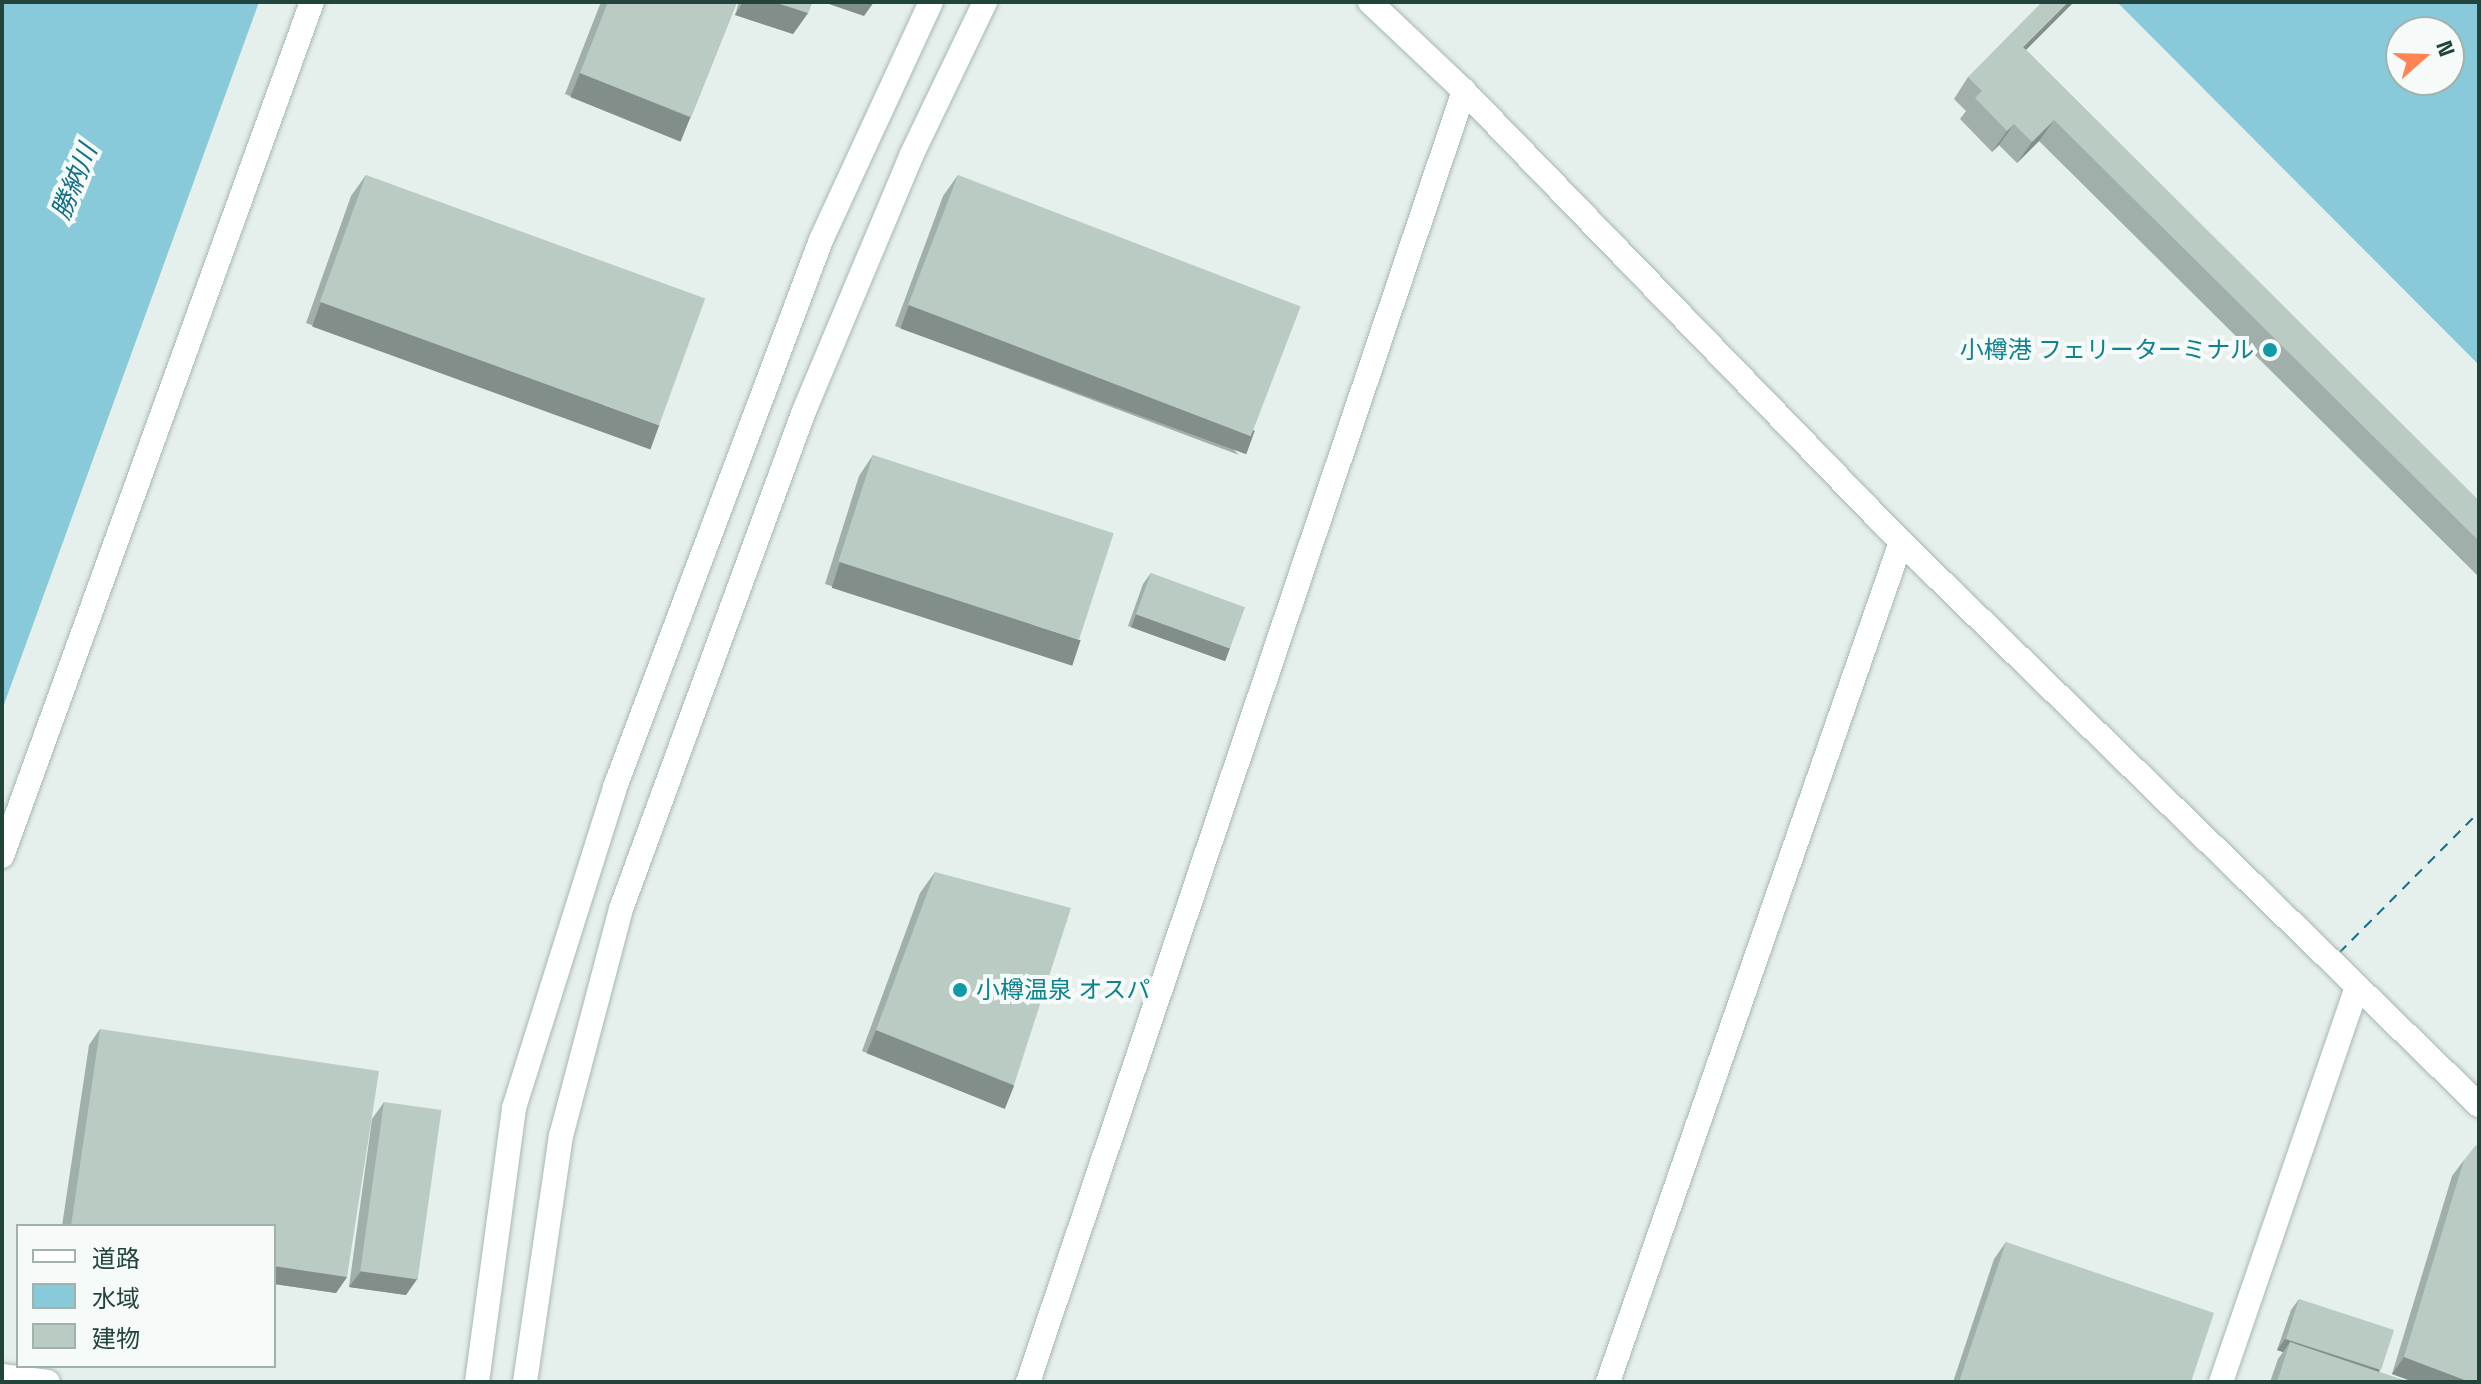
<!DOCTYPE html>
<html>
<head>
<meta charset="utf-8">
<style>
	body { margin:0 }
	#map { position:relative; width:2481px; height:1384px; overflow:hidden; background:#e5efeb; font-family:"Space Grotesk","Noto Sans JP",sans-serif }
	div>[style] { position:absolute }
	.water>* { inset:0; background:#88cad9 }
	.ferry>* { height:2px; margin-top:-1px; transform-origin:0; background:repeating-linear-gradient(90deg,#147087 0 10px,transparent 0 18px) }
	.roads { filter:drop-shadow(0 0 2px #a6b8b3) drop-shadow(0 0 2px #a6b8b3) }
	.street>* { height:24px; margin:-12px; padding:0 12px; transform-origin:12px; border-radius:12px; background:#fff }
	.secondary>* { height:24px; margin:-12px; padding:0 12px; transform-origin:12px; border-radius:12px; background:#fff }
	.wall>* { inset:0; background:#a0afa9 }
	.shaded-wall>* { inset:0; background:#828e89; transform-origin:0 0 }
	.building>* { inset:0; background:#bacbc4; transform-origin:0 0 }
	.dots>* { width:22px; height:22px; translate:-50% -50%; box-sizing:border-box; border:4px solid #f6fbf9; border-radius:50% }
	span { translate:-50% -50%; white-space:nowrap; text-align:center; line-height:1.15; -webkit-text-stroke:8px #f6fbf9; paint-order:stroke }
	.culture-label { font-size:24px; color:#0d838f }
	.right { translate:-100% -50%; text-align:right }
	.left { translate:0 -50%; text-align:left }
	.water-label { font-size:26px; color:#147087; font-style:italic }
	.frame { position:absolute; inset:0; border:4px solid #21443c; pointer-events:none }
	.legend { position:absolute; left:16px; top:1224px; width:260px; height:144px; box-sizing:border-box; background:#f6fbf9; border:2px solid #a1b2ad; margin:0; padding:10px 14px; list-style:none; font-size:24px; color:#21443c }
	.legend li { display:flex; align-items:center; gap:16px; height:40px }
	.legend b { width:40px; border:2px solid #a1b2ad }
	.north { position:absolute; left:2385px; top:16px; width:80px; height:80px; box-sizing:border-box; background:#f6fbf9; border:2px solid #a1b2ad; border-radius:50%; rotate:70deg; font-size:22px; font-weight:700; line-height:32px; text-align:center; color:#21443c }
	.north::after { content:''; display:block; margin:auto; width:28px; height:36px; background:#ff8453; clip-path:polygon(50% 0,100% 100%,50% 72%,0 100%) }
</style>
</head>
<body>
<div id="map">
	<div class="water">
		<div style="clip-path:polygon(2px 2px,259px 2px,2px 710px)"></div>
		<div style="clip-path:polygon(evenodd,2117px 2px,2479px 2px,2479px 365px,2117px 2px,2401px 32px,2449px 32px,2449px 80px,2401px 80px,2401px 32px)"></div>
	</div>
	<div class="ferry">
		<div style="left:2339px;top:953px;width:199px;rotate:-45.2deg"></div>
	</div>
	<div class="roads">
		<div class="street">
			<div style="left:1370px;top:2px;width:129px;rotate:43.4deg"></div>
			<div style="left:1464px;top:91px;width:628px;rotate:45.9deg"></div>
			<div style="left:1901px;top:542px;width:807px;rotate:44.25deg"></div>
			<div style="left:1028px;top:1382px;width:1363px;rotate:-71.34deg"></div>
			<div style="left:1608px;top:1382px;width:890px;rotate:-70.77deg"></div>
			<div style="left:2221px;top:1382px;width:418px;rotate:-71deg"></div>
		</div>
		<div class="secondary">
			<div style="left:2px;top:856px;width:909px;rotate:-70.05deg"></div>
			<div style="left:2px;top:1376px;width:46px;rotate:7.4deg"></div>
			<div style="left:477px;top:1382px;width:276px;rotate:-82.3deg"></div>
			<div style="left:514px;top:1108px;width:337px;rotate:-72.5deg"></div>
			<div style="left:615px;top:787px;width:585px;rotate:-69.36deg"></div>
			<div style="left:821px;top:240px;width:262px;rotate:-65.2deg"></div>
			<div style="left:525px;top:1382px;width:249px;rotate:-81.7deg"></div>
			<div style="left:561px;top:1136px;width:235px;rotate:-75.2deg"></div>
			<div style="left:621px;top:909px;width:531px;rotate:-69.82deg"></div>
			<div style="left:804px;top:411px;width:277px;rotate:-67.2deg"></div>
			<div style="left:911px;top:156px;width:171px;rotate:-64.3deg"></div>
		</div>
	</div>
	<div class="wall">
		<div style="clip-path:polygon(601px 2px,737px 2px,691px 117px,677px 138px,565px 94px)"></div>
		<div style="clip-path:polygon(739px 2px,812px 2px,808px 13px,793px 34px,735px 15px)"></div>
		<div style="clip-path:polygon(2026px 50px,2479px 501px,2479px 577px,2039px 141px,2017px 163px,1999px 145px,1992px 152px,1960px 119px,1966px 111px,1954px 99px,1968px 77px)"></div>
		<div style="clip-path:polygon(366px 175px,645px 445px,306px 323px,351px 196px)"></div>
		<div style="clip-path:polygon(958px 175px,1239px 455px,895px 326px,943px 196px)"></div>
		<div style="clip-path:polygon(873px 455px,1066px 660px,825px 584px,859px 476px)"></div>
		<div style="clip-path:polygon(1151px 573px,1222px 660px,1128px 626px,1143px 584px)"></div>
		<div style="clip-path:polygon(935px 872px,1014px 1085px,999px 1106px,862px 1051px,920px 893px)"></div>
		<div style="clip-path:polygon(100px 1029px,347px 1277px,336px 1293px,274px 1284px,274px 1226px,62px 1226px,89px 1045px)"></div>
		<div style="clip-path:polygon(384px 1102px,406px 1295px,349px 1287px,372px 1119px)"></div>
		<div style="clip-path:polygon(2464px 1160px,2479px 1382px,2414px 1382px,2392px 1374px,2452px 1176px)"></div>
		<div style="clip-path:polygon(2006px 1242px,2191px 1382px,1953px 1382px,1994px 1259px)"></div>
		<div style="clip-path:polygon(2299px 1299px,2380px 1370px,2379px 1372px,2409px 1382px,2270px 1382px,2278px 1359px,2283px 1352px,2277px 1350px,2291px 1310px)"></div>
	</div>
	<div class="shaded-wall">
		<div style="clip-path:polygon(743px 2px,774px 2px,808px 13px,793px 34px,735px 15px)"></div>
		<div style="clip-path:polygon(823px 2px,874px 2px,864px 16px)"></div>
		<div style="clip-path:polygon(2068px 2px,2074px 2px,2008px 68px,2023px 47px)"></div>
		<div style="left:580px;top:73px;width:119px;height:26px;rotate:22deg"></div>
		<div style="clip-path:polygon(2054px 120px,2039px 141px,2017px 163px,2032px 142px)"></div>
		<div style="clip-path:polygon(2014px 124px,1999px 145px,1992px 152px,2007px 131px)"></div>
		<div style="left:321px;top:302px;width:360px;height:26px;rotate:20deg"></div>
		<div style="left:909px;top:305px;width:368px;height:25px;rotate:20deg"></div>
		<div style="left:840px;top:562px;width:253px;height:27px;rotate:18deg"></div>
		<div style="left:1136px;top:614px;width:100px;height:14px;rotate:20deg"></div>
		<div style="left:876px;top:1030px;width:149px;height:25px;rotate:22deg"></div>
		<div style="clip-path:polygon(274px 1266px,347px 1277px,336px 1293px,274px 1284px)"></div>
		<div style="clip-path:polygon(361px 1271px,418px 1278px,406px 1295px,349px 1287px)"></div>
		<div style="clip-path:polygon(2285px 1339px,2380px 1370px,2373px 1382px,2290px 1342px,2283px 1352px,2277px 1350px)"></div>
		<div style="clip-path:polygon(2404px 1357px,2470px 1382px,2414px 1382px,2392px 1374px)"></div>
	</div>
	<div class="building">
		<div style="clip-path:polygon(608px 2px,737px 2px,691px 117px,580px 73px)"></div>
		<div style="clip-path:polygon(774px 2px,812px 2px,808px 13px)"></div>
		<div style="clip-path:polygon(2042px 2px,2068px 2px,2023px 47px,2479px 501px,2479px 541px,2054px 120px,2032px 142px,2014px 124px,2007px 131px,1975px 98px,1982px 91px,1968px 77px)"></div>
		<div style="left:366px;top:175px;width:361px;height:135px;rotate:20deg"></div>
		<div style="left:958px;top:175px;width:367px;height:139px;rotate:21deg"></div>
		<div style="left:873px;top:455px;width:253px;height:112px;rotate:18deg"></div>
		<div style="left:1151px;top:573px;width:100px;height:44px;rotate:20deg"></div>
		<div style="clip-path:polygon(935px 872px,1071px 908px,1014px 1085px,876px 1030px)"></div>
		<div style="clip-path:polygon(100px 1029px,379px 1071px,347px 1277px,274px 1266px,274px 1226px,71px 1226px)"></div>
		<div style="left:384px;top:1102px;width:58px;height:171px;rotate:8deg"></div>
		<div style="clip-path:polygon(2476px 1145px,2479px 1148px,2479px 1382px,2470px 1382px,2404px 1357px,2464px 1160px)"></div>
		<div style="clip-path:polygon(2006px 1242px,2214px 1313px,2191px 1382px,1959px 1382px)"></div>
		<div style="left:2299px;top:1299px;width:100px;height:42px;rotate:18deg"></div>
		<div style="clip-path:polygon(2290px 1342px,2409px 1382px,2277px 1382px)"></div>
	</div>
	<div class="dots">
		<div style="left:2270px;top:350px;background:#0f9aa8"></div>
		<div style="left:960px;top:990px;background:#0f9aa8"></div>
	</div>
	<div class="culture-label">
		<span class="right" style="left:2254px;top:350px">小樽港 フェリーターミナル</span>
		<span class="left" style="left:976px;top:990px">小樽温泉 オスパ</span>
	</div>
	<div class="water-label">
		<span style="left:75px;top:182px;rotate:-68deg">勝納川</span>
	</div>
	<div class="frame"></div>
	<ul class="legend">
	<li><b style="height:10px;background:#fff"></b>道路</li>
	<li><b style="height:22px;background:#88cad9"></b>水域</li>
	<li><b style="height:22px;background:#bacbc4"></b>建物</li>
	</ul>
	<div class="north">N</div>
</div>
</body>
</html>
